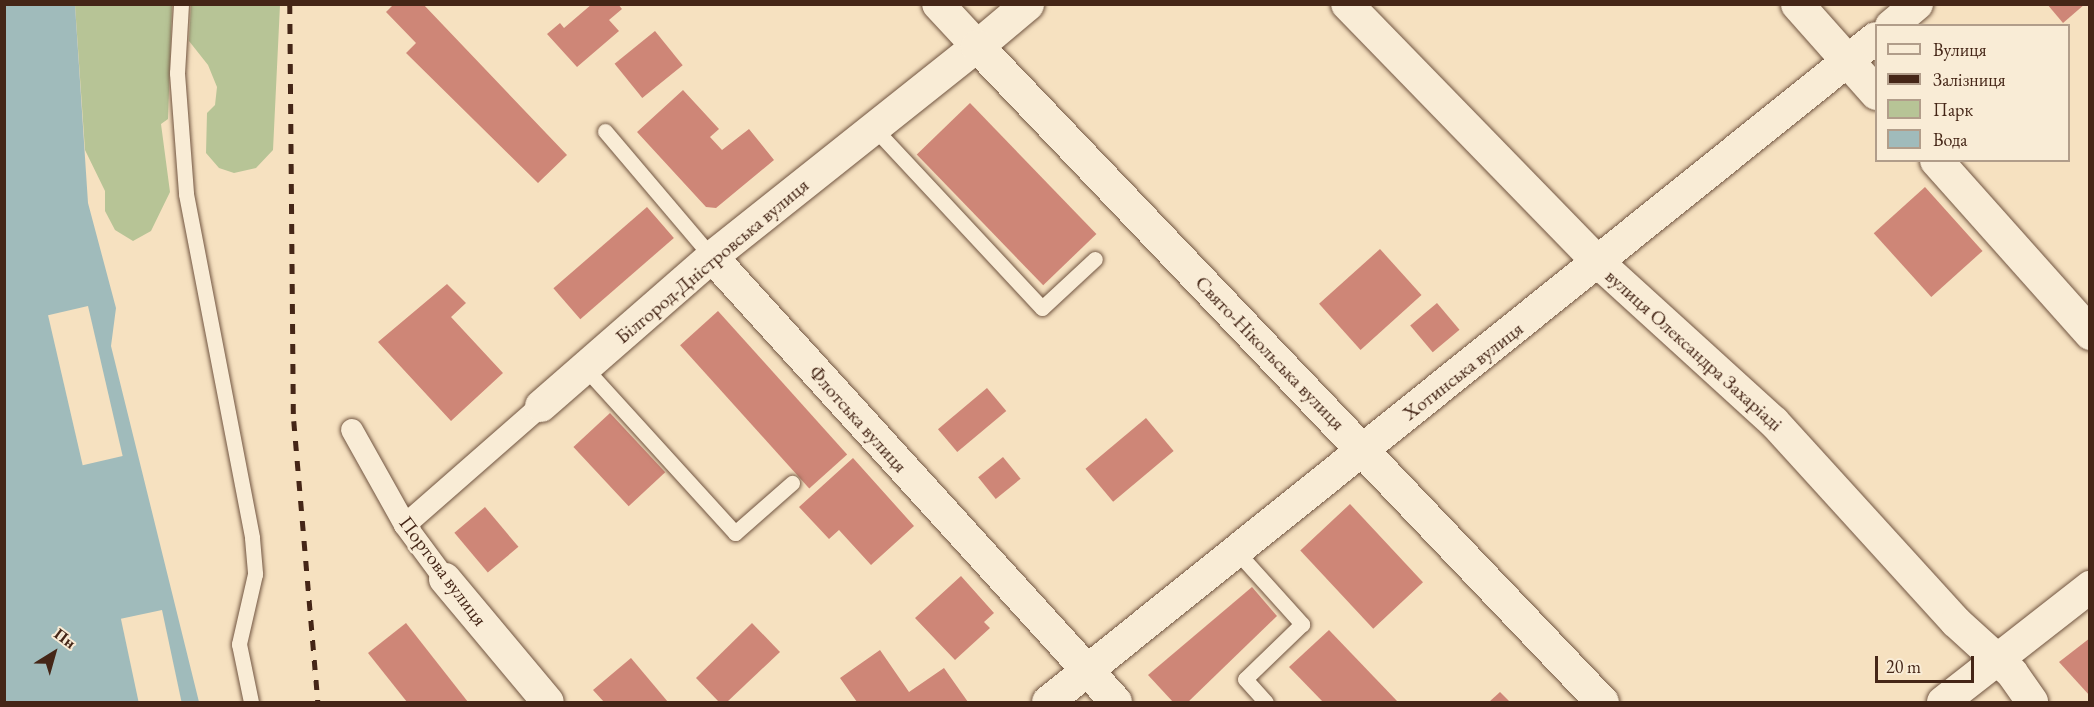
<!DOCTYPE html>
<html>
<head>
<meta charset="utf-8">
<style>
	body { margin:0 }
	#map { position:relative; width:2094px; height:707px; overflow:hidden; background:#f6e1c0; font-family:"EB Garamond",serif }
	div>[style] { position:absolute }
	.green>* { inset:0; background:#b7c496 }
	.water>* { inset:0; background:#a0bbbb }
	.pier>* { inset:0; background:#f6e1c0; transform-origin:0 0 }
	.building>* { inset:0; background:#ce8677; transform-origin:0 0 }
	.roads { filter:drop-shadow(0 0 2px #715541) drop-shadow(0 0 2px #715541) }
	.service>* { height:15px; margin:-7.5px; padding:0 7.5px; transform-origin:7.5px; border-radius:7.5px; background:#f9ecd6 }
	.pedestrian>* { height:22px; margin:-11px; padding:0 11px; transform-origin:11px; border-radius:11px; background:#f9ecd6 }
	.minor>* { height:32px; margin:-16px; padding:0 16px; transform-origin:16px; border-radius:16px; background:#f9ecd6 }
	.secondary>* { height:33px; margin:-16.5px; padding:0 16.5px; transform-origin:16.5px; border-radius:16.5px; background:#f9ecd6 }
	.rail>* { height:4.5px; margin-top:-2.25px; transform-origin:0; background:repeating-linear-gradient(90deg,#452617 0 10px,transparent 0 20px) }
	span { translate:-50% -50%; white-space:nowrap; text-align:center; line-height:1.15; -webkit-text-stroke:5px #f9ecd6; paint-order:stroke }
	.street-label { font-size:20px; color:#452617 }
	.frame { position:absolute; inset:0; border:6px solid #452617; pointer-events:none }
	.legend { position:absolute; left:1875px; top:24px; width:195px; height:138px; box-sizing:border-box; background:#f9ecd6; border:2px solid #b19d8a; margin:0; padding:8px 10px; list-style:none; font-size:18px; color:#452617 }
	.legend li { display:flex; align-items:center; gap:12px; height:30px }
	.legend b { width:30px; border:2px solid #b19d8a }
	.north { position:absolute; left:24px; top:623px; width:60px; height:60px; -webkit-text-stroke:4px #f9ecd6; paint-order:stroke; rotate:37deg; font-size:16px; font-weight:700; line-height:24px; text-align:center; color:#452617 }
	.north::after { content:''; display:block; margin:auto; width:21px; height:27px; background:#452617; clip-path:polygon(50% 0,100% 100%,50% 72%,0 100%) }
	.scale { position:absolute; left:1875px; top:656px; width:99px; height:27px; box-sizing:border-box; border:3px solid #452617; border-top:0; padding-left:8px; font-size:18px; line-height:21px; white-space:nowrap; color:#452617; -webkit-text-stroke:4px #f9ecd6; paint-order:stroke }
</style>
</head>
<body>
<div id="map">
	<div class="green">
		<div style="clip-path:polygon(75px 5px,172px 5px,168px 119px,161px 124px,170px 192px,151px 231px,133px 241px,115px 230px,105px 211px,105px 191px,85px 150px)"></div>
		<div style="clip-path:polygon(191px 5px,280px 5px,273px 150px,256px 168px,234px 173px,219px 168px,206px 153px,207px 113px,215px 105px,217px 87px,208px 65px,189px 41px)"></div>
	</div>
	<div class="water">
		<div style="clip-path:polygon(4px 5px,75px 5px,88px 203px,116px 308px,111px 346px,199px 702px,5px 702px)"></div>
	</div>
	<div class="pier">
		<div style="left:88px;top:306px;width:154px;height:41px;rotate:77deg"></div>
		<div style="left:162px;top:610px;width:94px;height:42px;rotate:78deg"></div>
	</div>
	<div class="building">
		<div style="clip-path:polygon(394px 4px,423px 4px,567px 155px,538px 183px,406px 53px,416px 43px,386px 12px)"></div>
		<div style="clip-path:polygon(592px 4px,618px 4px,622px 9px,609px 20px,619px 31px,577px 67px,547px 34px,560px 23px,564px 28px)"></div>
		<div style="clip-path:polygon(2047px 4px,2085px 4px,2063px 23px)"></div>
		<div style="left:655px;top:31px;width:44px;height:52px;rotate:51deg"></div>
		<div style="clip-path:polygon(683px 90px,719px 129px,710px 137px,722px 150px,749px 129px,774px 160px,716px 208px,706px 207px,637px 132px)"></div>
		<div style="left:970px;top:103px;width:182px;height:74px;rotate:46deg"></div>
		<div style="left:1925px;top:187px;width:86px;height:69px;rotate:48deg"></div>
		<div style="left:647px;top:207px;width:41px;height:124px;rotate:49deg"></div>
		<div style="left:1380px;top:249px;width:62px;height:82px;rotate:48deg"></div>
		<div style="clip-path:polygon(447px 284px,466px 303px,451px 317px,503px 373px,451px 421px,378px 342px)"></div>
		<div style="left:1437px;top:303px;width:35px;height:35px;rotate:50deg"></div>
		<div style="left:718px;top:311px;width:193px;height:51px;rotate:48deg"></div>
		<div style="left:987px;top:388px;width:30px;height:64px;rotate:50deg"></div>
		<div style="left:610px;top:413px;width:81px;height:50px;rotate:47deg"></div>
		<div style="left:1146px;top:418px;width:43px;height:79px;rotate:50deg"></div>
		<div style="left:1003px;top:457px;width:28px;height:32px;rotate:51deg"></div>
		<div style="clip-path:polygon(853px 458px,914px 526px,871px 565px,839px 530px,829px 539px,799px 507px)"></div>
		<div style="left:1350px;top:504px;width:107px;height:68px;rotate:47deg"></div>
		<div style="left:485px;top:507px;width:52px;height:40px;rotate:50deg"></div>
		<div style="clip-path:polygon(961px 576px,994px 613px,984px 622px,990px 628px,955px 660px,915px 618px)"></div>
		<div style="clip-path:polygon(1252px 587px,1277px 616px,1188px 702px,1173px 702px,1148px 675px)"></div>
		<div style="clip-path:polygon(406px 623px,468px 702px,407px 702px,368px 653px)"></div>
		<div style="clip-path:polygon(752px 623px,780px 652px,727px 702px,719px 702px,696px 678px)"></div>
		<div style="clip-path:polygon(1329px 630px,1398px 702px,1323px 702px,1289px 667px)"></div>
		<div style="clip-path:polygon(2090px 638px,2090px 696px,2059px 662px)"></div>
		<div style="clip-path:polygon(880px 650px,909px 692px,944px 668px,968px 702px,857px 702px,840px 678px)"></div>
		<div style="clip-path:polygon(631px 658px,668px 702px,604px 702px,593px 690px)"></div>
		<div style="clip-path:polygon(1500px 692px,1510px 702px,1489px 702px)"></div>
	</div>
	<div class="roads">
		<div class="service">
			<div style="left:181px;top:4px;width:69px;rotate:93.3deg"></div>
			<div style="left:177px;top:73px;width:121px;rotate:85.7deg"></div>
			<div style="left:186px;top:194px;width:350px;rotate:79.1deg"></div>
			<div style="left:252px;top:538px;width:36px;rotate:85deg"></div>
			<div style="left:255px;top:574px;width:72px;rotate:102.9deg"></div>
			<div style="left:239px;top:644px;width:59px;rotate:78.3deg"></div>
			<div style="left:874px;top:128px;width:246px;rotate:47deg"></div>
			<div style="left:1042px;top:308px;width:72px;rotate:-42.8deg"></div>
			<div style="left:605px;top:131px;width:165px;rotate:49.7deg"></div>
			<div style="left:585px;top:368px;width:223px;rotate:47.7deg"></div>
			<div style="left:735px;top:533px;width:76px;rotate:-41.3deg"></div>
			<div style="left:1238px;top:553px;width:96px;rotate:48deg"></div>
			<div style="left:1302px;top:624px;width:79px;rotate:136deg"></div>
			<div style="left:1245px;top:679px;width:31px;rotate:48deg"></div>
		</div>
		<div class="pedestrian">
			<div style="left:352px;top:430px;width:109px;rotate:60.8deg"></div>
			<div style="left:405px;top:525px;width:67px;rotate:53.5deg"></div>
			<div style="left:405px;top:525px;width:181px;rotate:-41.2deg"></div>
		</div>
		<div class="minor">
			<div style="left:1347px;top:4px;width:361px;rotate:45.8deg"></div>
			<div style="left:1599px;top:263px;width:236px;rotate:42.3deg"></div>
			<div style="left:1774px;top:422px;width:270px;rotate:47.7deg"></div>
			<div style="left:1956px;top:622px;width:76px;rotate:42.3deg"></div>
			<div style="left:2012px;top:673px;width:35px;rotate:55deg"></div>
			<div style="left:1891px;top:26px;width:34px;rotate:-40deg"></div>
			<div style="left:712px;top:257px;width:601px;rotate:47.76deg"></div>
			<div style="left:541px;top:406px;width:227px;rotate:-41.1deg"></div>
			<div style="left:712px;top:257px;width:339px;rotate:-38.5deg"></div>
			<div style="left:977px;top:46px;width:57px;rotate:-132.9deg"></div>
			<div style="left:445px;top:579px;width:160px;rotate:50.1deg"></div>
			<div style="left:1048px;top:702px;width:1061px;rotate:-38.73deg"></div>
			<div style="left:1943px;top:702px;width:187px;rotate:-38deg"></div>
		</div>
		<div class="secondary">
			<div style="left:1027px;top:4px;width:65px;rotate:140deg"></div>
			<div style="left:977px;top:46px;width:906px;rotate:46.39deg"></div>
			<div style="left:1797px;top:4px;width:119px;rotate:48.4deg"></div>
			<div style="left:1936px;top:160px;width:232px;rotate:48.3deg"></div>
		</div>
	</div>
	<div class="rail">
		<div style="left:290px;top:4px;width:417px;rotate:89.5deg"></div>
		<div style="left:294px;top:421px;width:282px;rotate:85.1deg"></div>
	</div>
	<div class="street-label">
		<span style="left:712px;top:261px;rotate:-40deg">Білгород-Дністровська вулиця</span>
		<span style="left:1694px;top:350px;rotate:42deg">вулиця Олександра Захаріаді</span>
		<span style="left:1270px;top:353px;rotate:46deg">Свято-Нікольська вулиця</span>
		<span style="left:1463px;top:371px;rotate:-38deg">Хотинська вулиця</span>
		<span style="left:858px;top:419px;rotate:48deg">Флотська вулиця</span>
		<span style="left:443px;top:571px;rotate:53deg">Портова вулиця</span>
	</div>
	<div class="frame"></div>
	<ul class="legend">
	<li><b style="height:8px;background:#f9ecd6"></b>Вулиця</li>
	<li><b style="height:8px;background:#452617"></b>Залізниця</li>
	<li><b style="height:16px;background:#b7c496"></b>Парк</li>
	<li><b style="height:16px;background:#a0bbbb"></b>Вода</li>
	</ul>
	<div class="north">Пн</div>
	<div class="scale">20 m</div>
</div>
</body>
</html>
